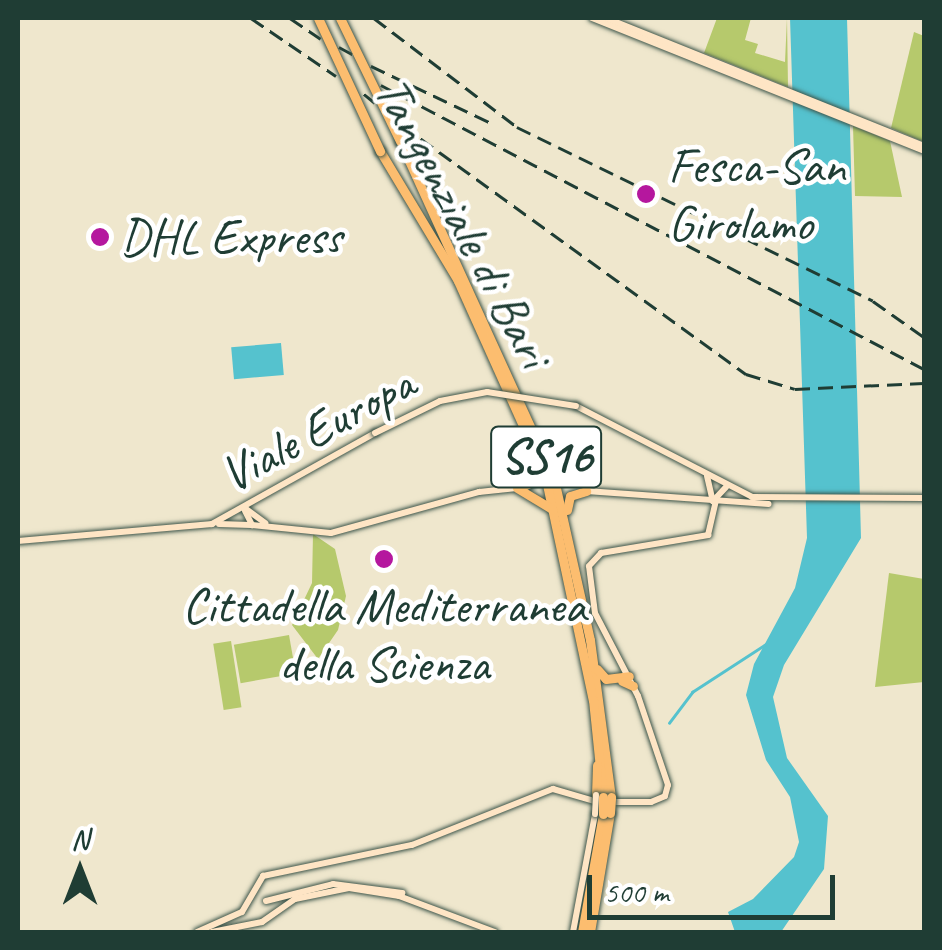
<!DOCTYPE html>
<html>
<head>
<meta charset="utf-8">
<style>
	body { margin:0 }
	#map { position:relative; width:942px; height:950px; overflow:hidden; background:#efe7cd; font-family:Caveat,sans-serif }
	div>[style] { position:absolute }
	.green>* { inset:0; background:#b6c96c; transform-origin:0 0 }
	.water>* { inset:0; background:#55c2ce; transform-origin:0 0 }
	.stream>* { height:2.5px; margin:-1.25px; padding:0 1.25px; transform-origin:1.25px; border-radius:1.25px; background:#55c2ce }
	.roads { filter:drop-shadow(0 0 2px #3e564b) drop-shadow(0 0 2px #3e564b) }
	.secondary>* { height:6px; margin:-3px; padding:0 3px; transform-origin:3px; border-radius:3px; background:#fee5c5 }
	.highway>* { height:9px; margin:-4.5px; padding:0 4.5px; transform-origin:4.5px; border-radius:4.5px; background:#fcbd6f }
	.rail>* { height:2.5px; margin-top:-1.25px; transform-origin:0; background:repeating-linear-gradient(90deg,#1f3d34 0 15px,transparent 0 23px) }
	.bridges { filter:drop-shadow(0 0 2px #3e564b) drop-shadow(0 0 2px #3e564b) }
	.secondary-bridge>* { height:6px; margin:-3px; padding:0 3px; transform-origin:3px; border-radius:3px; background:#fee5c5 }
	.highway-bridge>* { height:9px; margin:-4.5px; padding:0 4.5px; transform-origin:4.5px; border-radius:4.5px; background:#fcbd6f }
	.dots>* { width:28px; height:28px; translate:-50% -50%; box-sizing:border-box; border:5px solid #fff; border-radius:50% }
	span { translate:-50% -50%; white-space:nowrap; text-align:center; line-height:1.15; -webkit-text-stroke:9px #fff; paint-order:stroke }
	.shield-label span { padding:2px 8px; background:#fff; border:2px solid; border-radius:8px; -webkit-text-stroke-width:0 }
	.shield-label { font-size:48px; color:#1f3d34; font-weight:700 }
	.poi-label { font-size:50px; color:#1f3d34 }
	.left { translate:0 -50%; text-align:left }
	.street-label { font-size:50px; color:#1f3d34 }
	.frame { position:absolute; inset:0; border:20px solid #1f3d34; pointer-events:none }
	.north { position:absolute; left:30px; top:820px; width:100px; height:100px; -webkit-text-stroke:8px #fff; paint-order:stroke; rotate:0deg; font-size:28px; font-weight:700; line-height:40px; text-align:center; color:#1f3d34 }
	.north::after { content:''; display:block; margin:auto; width:35px; height:45px; background:#1f3d34; clip-path:polygon(50% 0,100% 100%,50% 72%,0 100%) }
	.scale { position:absolute; left:587px; top:875px; width:248px; height:45px; box-sizing:border-box; border:5px solid #1f3d34; border-top:0; padding-left:12px; font-size:30px; line-height:35px; white-space:nowrap; color:#1f3d34; -webkit-text-stroke:8px #fff; paint-order:stroke }
</style>
</head>
<body>
<div id="map">
	<div class="green">
		<div style="clip-path:polygon(717px 18px,751px 18px,745px 40px,758px 44px,755px 53px,785px 62px,787px 18px,788px 87px,704px 53px)"></div>
		<div style="clip-path:polygon(914px 32px,924px 36px,924px 142px,891px 128px)"></div>
		<div style="clip-path:polygon(853px 126px,890px 141px,902px 197px,855px 196px)"></div>
		<div style="clip-path:polygon(313px 534px,335px 549px,346px 596px,338px 630px,318px 659px,292px 625px,312px 583px)"></div>
		<div style="clip-path:polygon(889px 573px,924px 579px,924px 682px,875px 687px)"></div>
		<div style="left:289px;top:635px;width:39px;height:56px;rotate:80deg"></div>
		<div style="left:231px;top:641px;width:67px;height:18px;rotate:81deg"></div>
	</div>
	<div class="water">
		<div style="clip-path:polygon(790px 18px,847px 18px,861px 538px,784px 665px,773px 697px,787px 758px,828px 816px,824px 869px,781px 932px,735px 932px,728px 912px,753px 899px,794px 857px,799px 842px,790px 797px,766px 760px,746px 695px,754px 664px,795px 588px,807px 538px)"></div>
		<div style="left:281px;top:343px;width:32px;height:50px;rotate:85deg"></div>
	</div>
	<div class="stream">
		<div style="left:669px;top:723px;width:39px;rotate:-53deg"></div>
		<div style="left:692px;top:692px;width:88px;rotate:-33deg"></div>
	</div>
	<div class="roads">
		<div class="secondary">
			<div style="left:592px;top:18px;width:358px;rotate:21.8deg"></div>
			<div style="left:606px;top:18px;width:343px;rotate:21.9deg"></div>
			<div style="left:576px;top:406px;width:198px;rotate:27.3deg"></div>
			<div style="left:752px;top:497px;width:172px;rotate:0.3deg"></div>
			<div style="left:707px;top:476px;width:26px;rotate:77deg"></div>
			<div style="left:713px;top:501px;width:19px;rotate:-47deg"></div>
			<div style="left:586px;top:491px;width:183px;rotate:4.1deg"></div>
			<div style="left:246px;top:509px;width:24px;rotate:36deg"></div>
			<div style="left:245px;top:511px;width:16px;rotate:63deg"></div>
			<div style="left:252px;top:525px;width:79px;rotate:5.8deg"></div>
			<div style="left:331px;top:533px;width:154px;rotate:-15.5deg"></div>
			<div style="left:479px;top:492px;width:38px;rotate:-6deg"></div>
			<div style="left:219px;top:524px;width:32px;rotate:2deg"></div>
			<div style="left:18px;top:541px;width:195px;rotate:-5deg"></div>
			<div style="left:212px;top:524px;width:187px;rotate:-29.2deg"></div>
			<div style="left:610px;top:802px;width:41px"></div>
			<div style="left:651px;top:802px;width:15px;rotate:-23deg"></div>
			<div style="left:665px;top:796px;width:11px;rotate:-75deg"></div>
			<div style="left:668px;top:785px;width:94px;rotate:-108.6deg"></div>
			<div style="left:638px;top:696px;width:93px;rotate:-117.4deg"></div>
			<div style="left:595px;top:613px;width:47px;rotate:-97.3deg"></div>
			<div style="left:589px;top:566px;width:18px;rotate:-47deg"></div>
			<div style="left:601px;top:553px;width:109px;rotate:-9.5deg"></div>
			<div style="left:708px;top:535px;width:35px;rotate:-77deg"></div>
			<div style="left:266px;top:901px;width:69px;rotate:-14.2deg"></div>
			<div style="left:333px;top:884px;width:70px;rotate:7.4deg"></div>
			<div style="left:197px;top:932px;width:49px;rotate:-24deg"></div>
			<div style="left:242px;top:912px;width:42px;rotate:-59.7deg"></div>
			<div style="left:263px;top:876px;width:152px;rotate:-11.8deg"></div>
			<div style="left:412px;top:845px;width:152px;rotate:-21.7deg"></div>
			<div style="left:553px;top:789px;width:47px;rotate:16.1deg"></div>
			<div style="left:212px;top:932px;width:51px;rotate:-11.3deg"></div>
			<div style="left:262px;top:922px;width:40px;rotate:-34.9deg"></div>
			<div style="left:295px;top:899px;width:55px;rotate:-11.5deg"></div>
			<div style="left:349px;top:888px;width:51px;rotate:9.1deg"></div>
			<div style="left:399px;top:896px;width:103px;rotate:20.6deg"></div>
			<div style="left:573px;top:932px;width:120px;rotate:-79.4deg"></div>
		</div>
		<div class="highway">
			<div style="left:400px;top:141px;width:371px;rotate:65.5deg"></div>
			<div style="left:554px;top:479px;width:165px;rotate:77.4deg"></div>
			<div style="left:590px;top:640px;width:158px;rotate:82.4deg"></div>
			<div style="left:380px;top:151px;width:152px;rotate:59deg"></div>
			<div style="left:458px;top:281px;width:213px;rotate:65.8deg"></div>
			<div style="left:545px;top:475px;width:230px;rotate:78deg"></div>
			<div style="left:593px;top:700px;width:98px;rotate:84.1deg"></div>
			<div style="left:521px;top:487px;width:17px;rotate:-24deg"></div>
			<div style="left:537px;top:480px;width:16px;rotate:-86deg"></div>
			<div style="left:517px;top:488px;width:41px;rotate:31deg"></div>
			<div style="left:567px;top:510px;width:14px;rotate:-78deg"></div>
			<div style="left:570px;top:496px;width:17px;rotate:-17deg"></div>
			<div style="left:597px;top:669px;width:13px;rotate:48deg"></div>
			<div style="left:606px;top:679px;width:23px;rotate:-7deg"></div>
			<div style="left:622px;top:681px;width:12px;rotate:24deg"></div>
			<div style="left:596px;top:795px;width:30px;rotate:-88deg"></div>
			<div style="left:582px;top:932px;width:120px;rotate:-79.9deg"></div>
			<div style="left:590px;top:932px;width:121px;rotate:-80.5deg"></div>
		</div>
	</div>
	<div class="rail">
		<div style="left:251px;top:18px;width:103px;rotate:34.3deg"></div>
		<div style="left:290px;top:18px;width:37px;rotate:34deg"></div>
		<div style="left:374px;top:18px;width:180px;rotate:37.3deg"></div>
		<div style="left:517px;top:127px;width:396px;rotate:26deg"></div>
		<div style="left:873px;top:301px;width:62px;rotate:35.2deg"></div>
		<div style="left:339px;top:47px;width:17px;rotate:28deg"></div>
		<div style="left:371px;top:66px;width:131px;rotate:25.4deg"></div>
		<div style="left:381px;top:85px;width:613px;rotate:27.61deg"></div>
		<div style="left:364px;top:94px;width:14px;rotate:39deg"></div>
		<div style="left:402px;top:125px;width:425px;rotate:35.9deg"></div>
		<div style="left:746px;top:374px;width:51px;rotate:17deg"></div>
		<div style="left:795px;top:389px;width:129px;rotate:-2.7deg"></div>
	</div>
	<div class="bridges">
		<div class="secondary-bridge">
			<div style="left:375px;top:433px;width:72px;rotate:-26.2deg"></div>
			<div style="left:440px;top:401px;width:48px;rotate:-10.8deg"></div>
			<div style="left:487px;top:392px;width:90px;rotate:8.9deg"></div>
			<div style="left:595px;top:814px;width:19px;rotate:-87deg"></div>
		</div>
		<div class="highway-bridge">
			<div style="left:318px;top:18px;width:147px;rotate:65deg"></div>
			<div style="left:340px;top:18px;width:137px;rotate:64deg"></div>
			<div style="left:610px;top:813px;width:16px;rotate:-86deg"></div>
			<div style="left:603px;top:814px;width:17px;rotate:-90deg"></div>
		</div>
	</div>
	<div class="dots">
		<div style="left:646px;top:194px;background:#b5179e"></div>
		<div style="left:100px;top:237px;background:#b5179e"></div>
		<div style="left:384px;top:559px;background:#b5179e"></div>
	</div>
	<div class="shield-label">
		<span style="left:546px;top:457px">SS16</span>
	</div>
	<div class="poi-label">
		<span class="left" style="left:668px;top:194px">Fesca-San<br>Girolamo</span>
		<span class="left" style="left:120px;top:237px">DHL Express</span>
		<span style="left:384px;top:634px">Cittadella Mediterranea<br>della Scienza</span>
	</div>
	<div class="street-label">
		<span style="left:463px;top:222px;rotate:62deg">Tangenziale di Bari</span>
		<span style="left:317px;top:429px;rotate:-28deg">Viale Europa</span>
	</div>
	<div class="frame"></div>
	<div class="north">N</div>
	<div class="scale">500 m</div>
</div>
</body>
</html>
